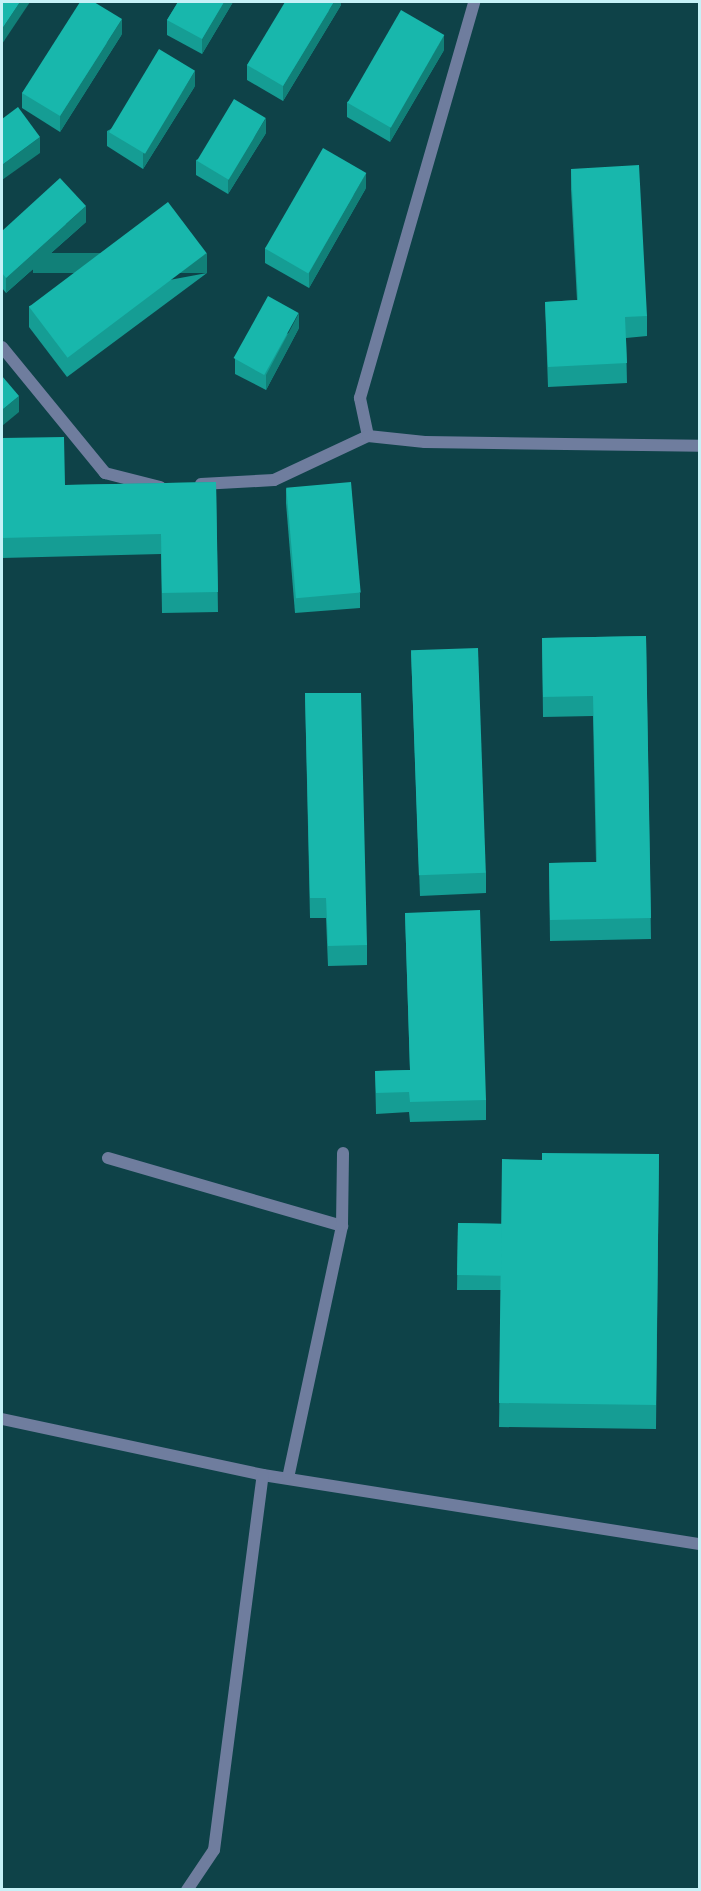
<!DOCTYPE html>
<html>
<head>
<meta charset="utf-8">
<style>
	body { margin:0 }
	#map { position:relative; width:701px; height:1891px; overflow:hidden; background:#0e4248; font-family:"Zilla Slab",serif }
	div>[style] { position:absolute }
	.minor>* { height:12px; margin:-6px; padding:0 6px; transform-origin:6px; border-radius:6px; background:#6f7d9e }
	.wall>* { inset:0; background:#159d94 }
	.shaded-wall>* { inset:0; background:#118078; transform-origin:0 0 }
	.building>* { inset:0; background:#18b7ac; transform-origin:0 0 }
	span { translate:-50% -50%; white-space:nowrap; text-align:center; line-height:1.15; -webkit-text-stroke:6px #00373e; paint-order:stroke }
	.frame { position:absolute; inset:0; border:3px solid #c6f1f7; pointer-events:none }
</style>
</head>
<body>
<div id="map">
	<div class="minor">
		<div style="left:2px;top:347px;width:163px;rotate:50.7deg"></div>
		<div style="left:105px;top:473px;width:57px;rotate:14.3deg"></div>
		<div style="left:368px;top:436px;width:39px;rotate:-102deg"></div>
		<div style="left:360px;top:398px;width:412px;rotate:-73.9deg"></div>
		<div style="left:201px;top:484px;width:73px;rotate:-3.1deg"></div>
		<div style="left:274px;top:480px;width:104px;rotate:-25.1deg"></div>
		<div style="left:368px;top:436px;width:57px;rotate:6deg"></div>
		<div style="left:425px;top:442px;width:275px;rotate:0.8deg"></div>
		<div style="left:108px;top:1158px;width:244px;rotate:16.2deg"></div>
		<div style="left:2px;top:1419px;width:267px;rotate:12.1deg"></div>
		<div style="left:263px;top:1475px;width:442px;rotate:9deg"></div>
		<div style="left:288px;top:1478px;width:258px;rotate:-77.9deg"></div>
		<div style="left:342px;top:1226px;width:73px;rotate:-89.2deg"></div>
		<div style="left:187px;top:1890px;width:48px;rotate:-56deg"></div>
		<div style="left:214px;top:1850px;width:378px;rotate:-82.6deg"></div>
	</div>
	<div class="wall">
		<div style="clip-path:polygon(178px 2px,233px 2px,202px 54px,167px 35px,167px 20px)"></div>
		<div style="clip-path:polygon(341px 2px,341px 5px,283px 101px,247px 80px,247px 65px)"></div>
		<div style="clip-path:polygon(122px 34px,60px 132px,22px 108px,22px 93px)"></div>
		<div style="clip-path:polygon(444px 50px,390px 142px,347px 117px,347px 102px)"></div>
		<div style="clip-path:polygon(195px 86px,143px 169px,107px 146px,107px 131px)"></div>
		<div style="clip-path:polygon(266px 133px,228px 194px,196px 175px,196px 160px)"></div>
		<div style="clip-path:polygon(571px 169px,647px 316px,647px 336px,626px 338px,627px 383px,548px 387px,545px 302px,577px 300px,571px 189px)"></div>
		<div style="clip-path:polygon(366px 188px,309px 288px,265px 263px,265px 248px)"></div>
		<div style="clip-path:polygon(86px 222px,6px 293px,2px 288px,2px 231px)"></div>
		<div style="clip-path:polygon(207px 273px,67px 377px,29px 327px,29px 306px)"></div>
		<div style="clip-path:polygon(299px 328px,266px 390px,235px 374px,235px 359px)"></div>
		<div style="clip-path:polygon(2px 438px,65px 485px,216px 482px,218px 612px,162px 613px,161px 554px,2px 558px)"></div>
		<div style="clip-path:polygon(286px 488px,360px 593px,360px 608px,295px 613px,286px 503px)"></div>
		<div style="clip-path:polygon(646px 636px,651px 939px,550px 941px,549px 863px,596px 862px,593px 716px,543px 717px,542px 638px)"></div>
		<div style="clip-path:polygon(411px 650px,486px 873px,486px 893px,420px 896px)"></div>
		<div style="clip-path:polygon(305px 693px,367px 945px,367px 965px,328px 966px,326px 918px,310px 918px)"></div>
		<div style="clip-path:polygon(405px 913px,486px 1100px,486px 1120px,410px 1122px,409px 1112px,376px 1114px,375px 1071px,410px 1070px)"></div>
		<div style="clip-path:polygon(659px 1154px,656px 1429px,499px 1427px,501px 1290px,457px 1290px,458px 1223px,502px 1224px,542px 1160px)"></div>
	</div>
	<div class="shaded-wall">
		<div style="clip-path:polygon(20px 2px,30px 2px,2px 44px,2px 29px)"></div>
		<div style="clip-path:polygon(224px 2px,233px 2px,202px 54px,202px 39px)"></div>
		<div style="clip-path:polygon(334px 2px,341px 2px,341px 5px,283px 101px,283px 86px)"></div>
		<div style="clip-path:polygon(122px 19px,122px 34px,60px 132px,60px 116px)"></div>
		<div style="clip-path:polygon(444px 35px,444px 50px,390px 142px,390px 127px)"></div>
		<div style="clip-path:polygon(195px 71px,195px 86px,143px 169px,143px 154px)"></div>
		<div style="clip-path:polygon(266px 118px,266px 133px,228px 194px,228px 179px)"></div>
		<div style="clip-path:polygon(40px 137px,40px 153px,2px 180px,2px 165px)"></div>
		<div style="clip-path:polygon(366px 173px,366px 188px,309px 288px,309px 273px)"></div>
		<div style="clip-path:polygon(86px 206px,86px 222px,6px 293px,6px 278px)"></div>
		<div style="left:207px;top:253px;width:20px;height:174px;rotate:90deg"></div>
		<div style="clip-path:polygon(299px 313px,299px 328px,266px 390px,266px 375px)"></div>
		<div style="clip-path:polygon(19px 396px,19px 412px,2px 426px,2px 410px)"></div>
	</div>
	<div class="building">
		<div style="clip-path:polygon(2px 2px,20px 2px,2px 29px)"></div>
		<div style="clip-path:polygon(80px 2px,94px 2px,122px 19px,60px 116px,22px 93px)"></div>
		<div style="clip-path:polygon(178px 2px,224px 2px,202px 39px,167px 20px)"></div>
		<div style="clip-path:polygon(285px 2px,334px 2px,283px 86px,247px 65px)"></div>
		<div style="left:401px;top:10px;width:50px;height:107px;rotate:30deg"></div>
		<div style="left:159px;top:49px;width:42px;height:97px;rotate:31deg"></div>
		<div style="left:234px;top:99px;width:37px;height:72px;rotate:31deg"></div>
		<div style="clip-path:polygon(18px 107px,40px 137px,2px 165px,2px 119px)"></div>
		<div style="left:323px;top:148px;width:50px;height:116px;rotate:30deg"></div>
		<div style="clip-path:polygon(639px 165px,647px 316px,625px 317px,627px 363px,548px 367px,545px 302px,578px 300px,571px 169px)"></div>
		<div style="clip-path:polygon(60px 178px,86px 206px,6px 278px,2px 273px,2px 231px)"></div>
		<div style="left:168px;top:202px;width:64px;height:174px;rotate:53deg"></div>
		<div style="left:268px;top:296px;width:35px;height:71px;rotate:29deg"></div>
		<div style="clip-path:polygon(2px 376px,19px 396px,2px 410px)"></div>
		<div style="clip-path:polygon(64px 437px,65px 485px,216px 482px,218px 592px,162px 593px,161px 534px,2px 538px,2px 438px)"></div>
		<div style="left:351px;top:482px;width:111px;height:65px;rotate:85deg"></div>
		<div style="clip-path:polygon(646px 636px,651px 918px,550px 920px,549px 863px,597px 862px,593px 696px,543px 697px,542px 638px)"></div>
		<div style="left:478px;top:648px;width:225px;height:67px;rotate:88deg"></div>
		<div style="clip-path:polygon(305px 693px,361px 693px,367px 945px,328px 946px,326px 898px,310px 898px)"></div>
		<div style="clip-path:polygon(480px 910px,486px 1100px,410px 1102px,409px 1092px,376px 1093px,375px 1071px,410px 1070px,405px 913px)"></div>
		<div style="clip-path:polygon(542px 1153px,659px 1154px,656px 1405px,499px 1403px,502px 1159px,542px 1160px)"></div>
		<div style="left:458px;top:1223px;width:44px;height:52px;rotate:1deg"></div>
	</div>
	<div class="frame"></div>
</div>
</body>
</html>
